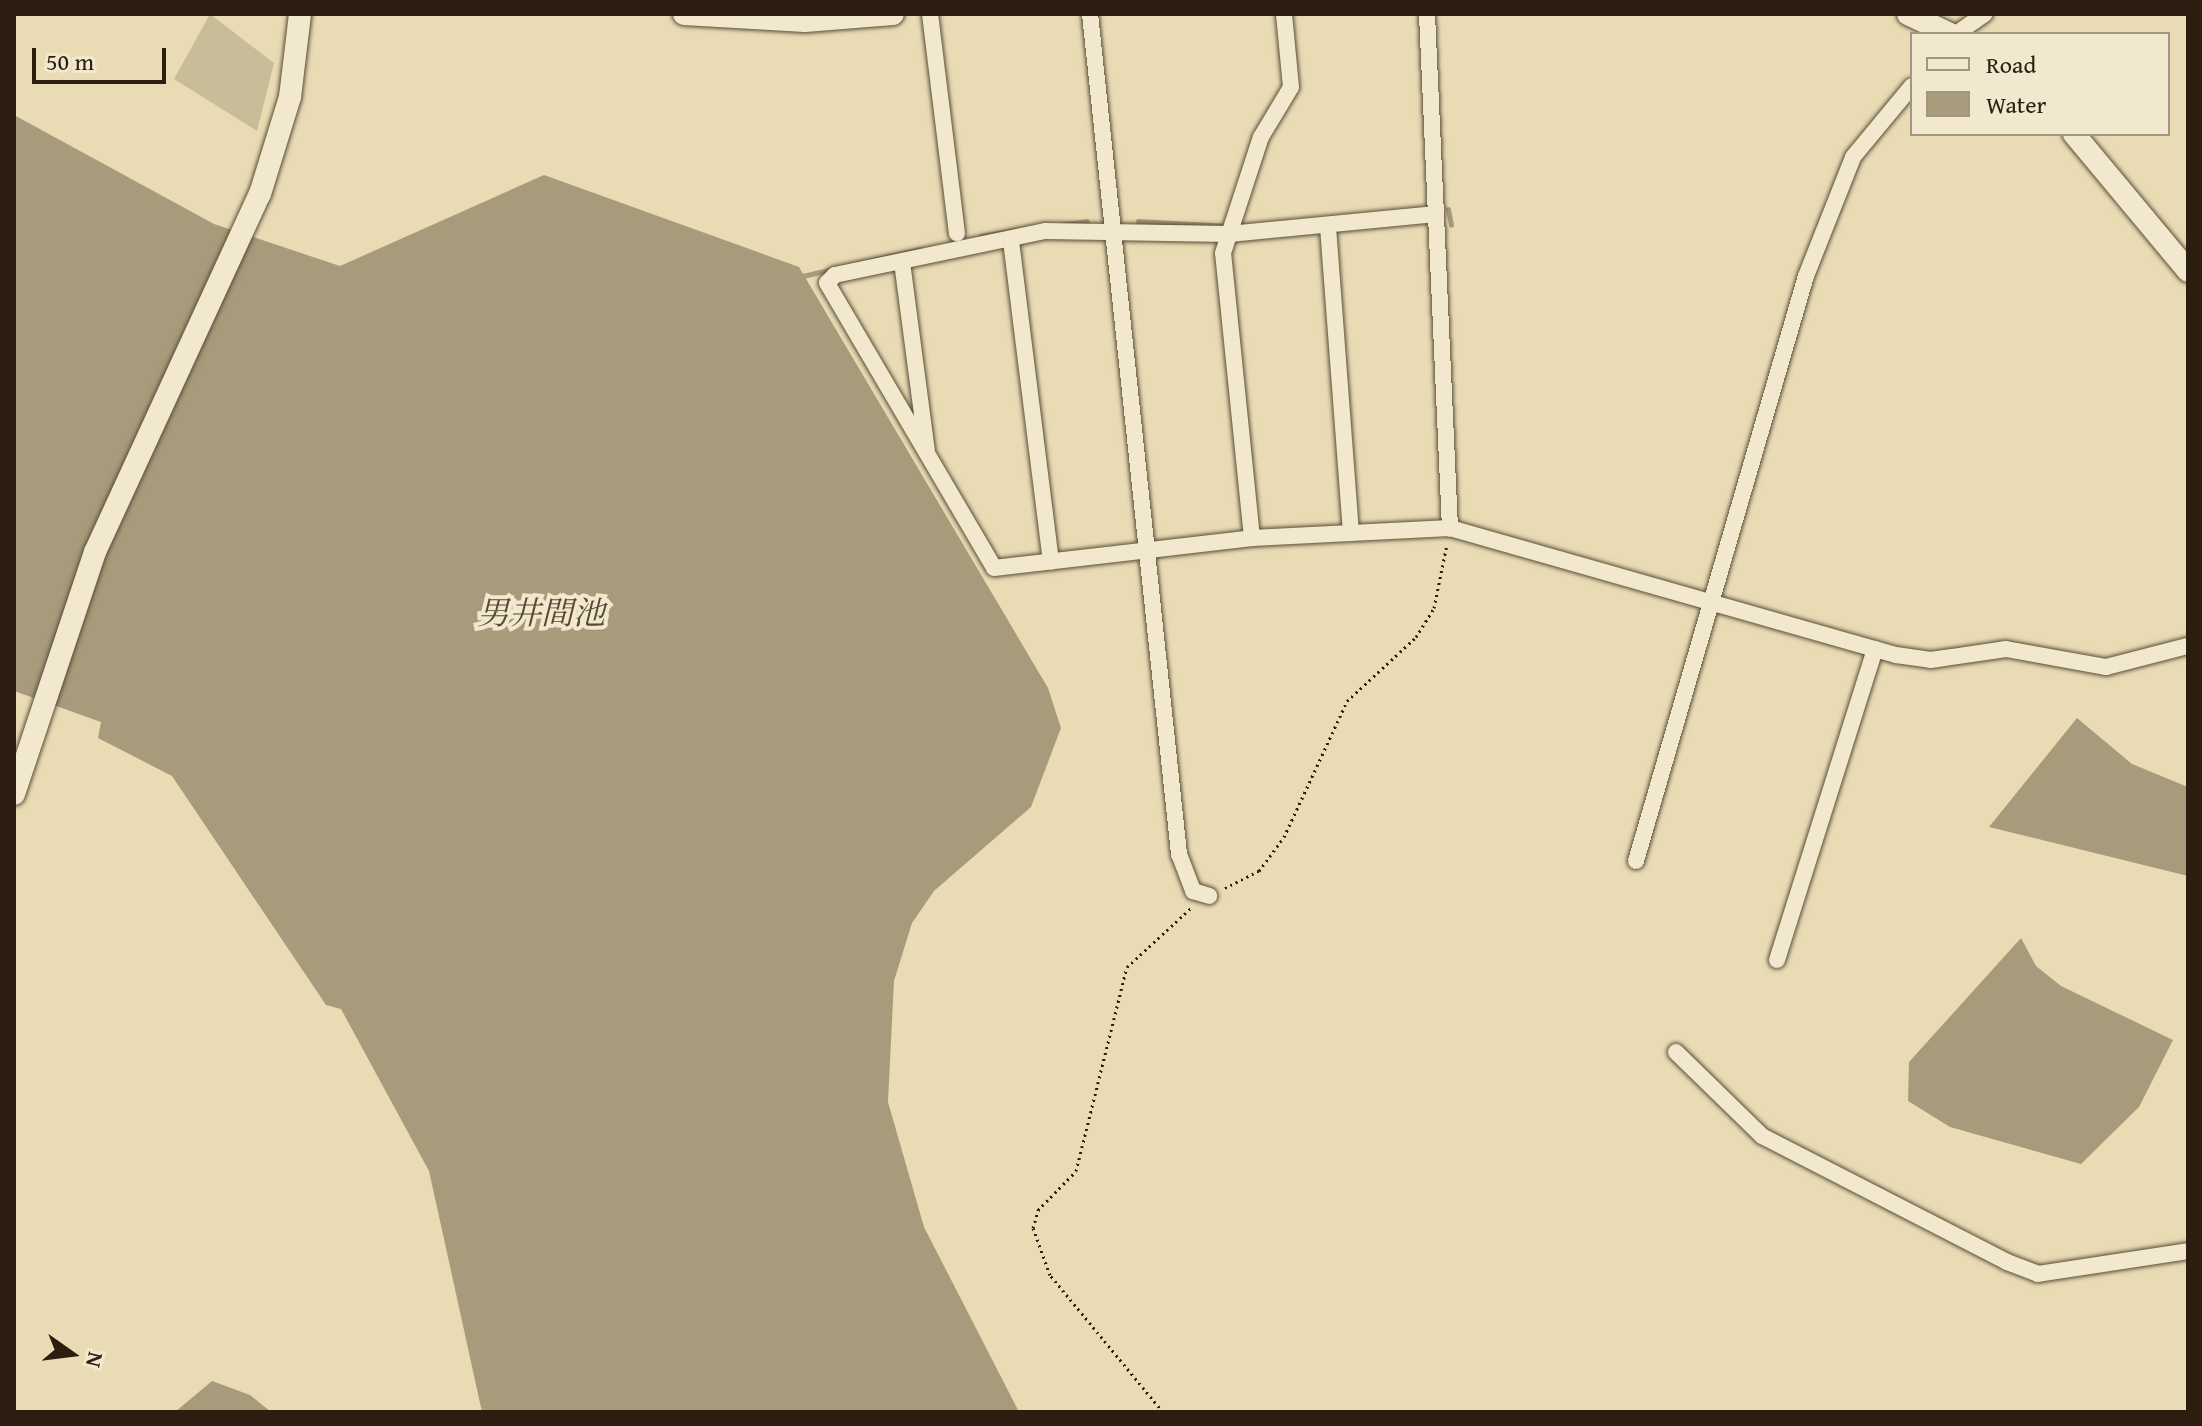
<!DOCTYPE html>
<html>
<head>
<meta charset="utf-8">
<style>
	body { margin:0 }
	#map { position:relative; width:2202px; height:1426px; overflow:hidden; background:#e9dcb4; font-family:"Gentium Book Plus","Noto Serif JP",serif }
	div>[style] { position:absolute }
	.green>* { inset:0; background:#c9bc98 }
	.water>* { inset:0; background:#a89b7c }
	.stream>* { height:5px; margin:-2.5px; padding:0 2.5px; transform-origin:2.5px; border-radius:2.5px; background:#a89b7c }
	.path>* { height:3px; margin-top:-1.5px; transform-origin:0; background:repeating-linear-gradient(90deg,#2b1d10 0 2px,transparent 0 6px) }
	.roads { filter:drop-shadow(0 0 2px #5a4d39) drop-shadow(0 0 2px #5a4d39) }
	.street>* { height:16px; margin:-8px; padding:0 8px; transform-origin:8px; border-radius:8px; background:#f1e8ce }
	.secondary>* { height:22px; margin:-11px; padding:0 11px; transform-origin:11px; border-radius:11px; background:#f1e8ce }
	span { translate:-50% -50%; white-space:nowrap; text-align:center; line-height:1.15; -webkit-text-stroke:8px #f1e8ce; paint-order:stroke }
	.water-label { font-size:32px; color:#574936; font-style:italic }
	.frame { position:absolute; inset:0; border:16px solid #2b1d10; pointer-events:none }
	.legend { position:absolute; left:1910px; top:32px; width:260px; height:104px; box-sizing:border-box; background:#f1e8ce; border:2px solid #a29782; margin:0; padding:10px 14px; list-style:none; font-size:24px; color:#2b1d10 }
	.legend li { display:flex; align-items:center; gap:16px; height:40px }
	.legend b { width:40px; border:2px solid #a29782 }
	.north { position:absolute; left:32px; top:1314px; width:80px; height:80px; -webkit-text-stroke:6px #f1e8ce; paint-order:stroke; rotate:104deg; font-size:22px; font-weight:700; line-height:32px; text-align:center; color:#2b1d10 }
	.north::after { content:''; display:block; margin:auto; width:28px; height:36px; background:#2b1d10; clip-path:polygon(50% 0,100% 100%,50% 72%,0 100%) }
	.scale { position:absolute; left:32px; top:48px; width:134px; height:36px; box-sizing:border-box; border:4px solid #2b1d10; border-top:0; padding-left:10px; font-size:24px; line-height:28px; white-space:nowrap; color:#2b1d10; -webkit-text-stroke:6px #f1e8ce; paint-order:stroke }
</style>
</head>
<body>
<div id="map">
	<div class="green">
		<div style="clip-path:polygon(210px 14px,274px 63px,257px 131px,174px 79px)"></div>
	</div>
	<div class="water">
		<div style="clip-path:polygon(14px 115px,214px 224px,340px 266px,544px 175px,799px 267px,1048px 688px,1061px 728px,1031px 807px,934px 891px,912px 923px,894px 981px,888px 1102px,924px 1227px,1019px 1412px,482px 1412px,429px 1171px,341px 1009px,326px 1005px,172px 776px,98px 738px,101px 722px,14px 691px)"></div>
		<div style="clip-path:polygon(2077px 718px,2132px 764px,2188px 787px,2188px 876px,1989px 827px)"></div>
		<div style="clip-path:polygon(2021px 938px,2036px 966px,2061px 986px,2173px 1040px,2139px 1107px,2081px 1164px,1950px 1127px,1908px 1101px,1909px 1062px)"></div>
		<div style="clip-path:polygon(212px 1381px,250px 1395px,271px 1412px,175px 1412px)"></div>
	</div>
	<div class="stream">
		<div style="left:1448px;top:209px;width:16px;rotate:79deg"></div>
		<div style="left:1138px;top:221px;width:89px;rotate:3.2deg"></div>
		<div style="left:1064px;top:224px;width:23px;rotate:-7deg"></div>
		<div style="left:981px;top:236px;width:34px;rotate:-10deg"></div>
		<div style="left:798px;top:277px;width:125px;rotate:-12.9deg"></div>
	</div>
	<div class="path">
		<div style="left:1225px;top:888px;width:38px;rotate:-27deg"></div>
		<div style="left:1259px;top:871px;width:42px;rotate:-53.7deg"></div>
		<div style="left:1284px;top:837px;width:150px;rotate:-65.1deg"></div>
		<div style="left:1347px;top:701px;width:94px;rotate:-42.8deg"></div>
		<div style="left:1416px;top:637px;width:34px;rotate:-58deg"></div>
		<div style="left:1434px;top:608px;width:65px;rotate:-78.5deg"></div>
		<div style="left:1163px;top:1412px;width:178px;rotate:-129.5deg"></div>
		<div style="left:1050px;top:1275px;width:50px;rotate:-109.9deg"></div>
		<div style="left:1033px;top:1228px;width:19px;rotate:-74deg"></div>
		<div style="left:1038px;top:1210px;width:54px;rotate:-45.7deg"></div>
		<div style="left:1076px;top:1171px;width:210px;rotate:-76deg"></div>
		<div style="left:1127px;top:967px;width:87px;rotate:-42.7deg"></div>
	</div>
	<div class="roads">
		<div class="street">
			<div style="left:930px;top:14px;width:221px;rotate:83deg"></div>
			<div style="left:1090px;top:14px;width:845px;rotate:83.95deg"></div>
			<div style="left:1179px;top:854px;width:40px;rotate:69deg"></div>
			<div style="left:1193px;top:891px;width:17px;rotate:17deg"></div>
			<div style="left:1427px;top:14px;width:515px;rotate:87.44deg"></div>
			<div style="left:1956px;top:34px;width:35px;rotate:-35deg"></div>
			<div style="left:1436px;top:214px;width:208px;rotate:174.5deg"></div>
			<div style="left:1229px;top:234px;width:184px;rotate:-179.1deg"></div>
			<div style="left:1045px;top:231px;width:215px;rotate:168.2deg"></div>
			<div style="left:835px;top:275px;width:11px;rotate:135deg"></div>
			<div style="left:827px;top:283px;width:330px;rotate:59.6deg"></div>
			<div style="left:994px;top:568px;width:260px;rotate:-6.6deg"></div>
			<div style="left:1252px;top:538px;width:198px;rotate:-2.9deg"></div>
			<div style="left:1450px;top:528px;width:464px;rotate:15.9deg"></div>
			<div style="left:1896px;top:655px;width:35px;rotate:8deg"></div>
			<div style="left:1931px;top:660px;width:76px;rotate:-8.3deg"></div>
			<div style="left:2006px;top:649px;width:102px;rotate:10.2deg"></div>
			<div style="left:2106px;top:667px;width:85px;rotate:-14.4deg"></div>
			<div style="left:1328px;top:227px;width:305px;rotate:85.7deg"></div>
			<div style="left:1011px;top:241px;width:323px;rotate:82.9deg"></div>
			<div style="left:902px;top:262px;width:191px;rotate:82.5deg"></div>
			<div style="left:1252px;top:538px;width:286px;rotate:-95.8deg"></div>
			<div style="left:1223px;top:253px;width:122px;rotate:-71.9deg"></div>
			<div style="left:1261px;top:137px;width:58px;rotate:-59deg"></div>
			<div style="left:1291px;top:87px;width:73px;rotate:-95.5deg"></div>
			<div style="left:1636px;top:861px;width:609px;rotate:-73.8deg"></div>
			<div style="left:1806px;top:276px;width:128px;rotate:-68.4deg"></div>
			<div style="left:1853px;top:157px;width:92px;rotate:-50.3deg"></div>
			<div style="left:1777px;top:960px;width:326px;rotate:-72.5deg"></div>
			<div style="left:1676px;top:1052px;width:120px;rotate:44.3deg"></div>
			<div style="left:1762px;top:1136px;width:276px;rotate:27.2deg"></div>
			<div style="left:2007px;top:1262px;width:33px;rotate:21deg"></div>
			<div style="left:2038px;top:1274px;width:152px;rotate:-8.7deg"></div>
		</div>
		<div class="secondary">
			<div style="left:684px;top:14px;width:121px;rotate:3.3deg"></div>
			<div style="left:805px;top:21px;width:88px;rotate:-4.5deg"></div>
			<div style="left:1908px;top:14px;width:47px;rotate:25.5deg"></div>
			<div style="left:2074px;top:134px;width:178px;rotate:50.2deg"></div>
			<div style="left:14px;top:794px;width:255px;rotate:-71.5deg"></div>
			<div style="left:95px;top:552px;width:394px;rotate:-65.3deg"></div>
			<div style="left:260px;top:194px;width:102px;rotate:-72.8deg"></div>
			<div style="left:290px;top:97px;width:84px;rotate:-83.1deg"></div>
		</div>
	</div>
	<div class="water-label">
		<span style="left:541px;top:613px">男井間池</span>
	</div>
	<div class="frame"></div>
	<ul class="legend">
	<li><b style="height:10px;background:#f1e8ce"></b>Road</li>
	<li><b style="height:22px;background:#a89b7c"></b>Water</li>
	</ul>
	<div class="north">N</div>
	<div class="scale">50 m</div>
</div>
</body>
</html>
